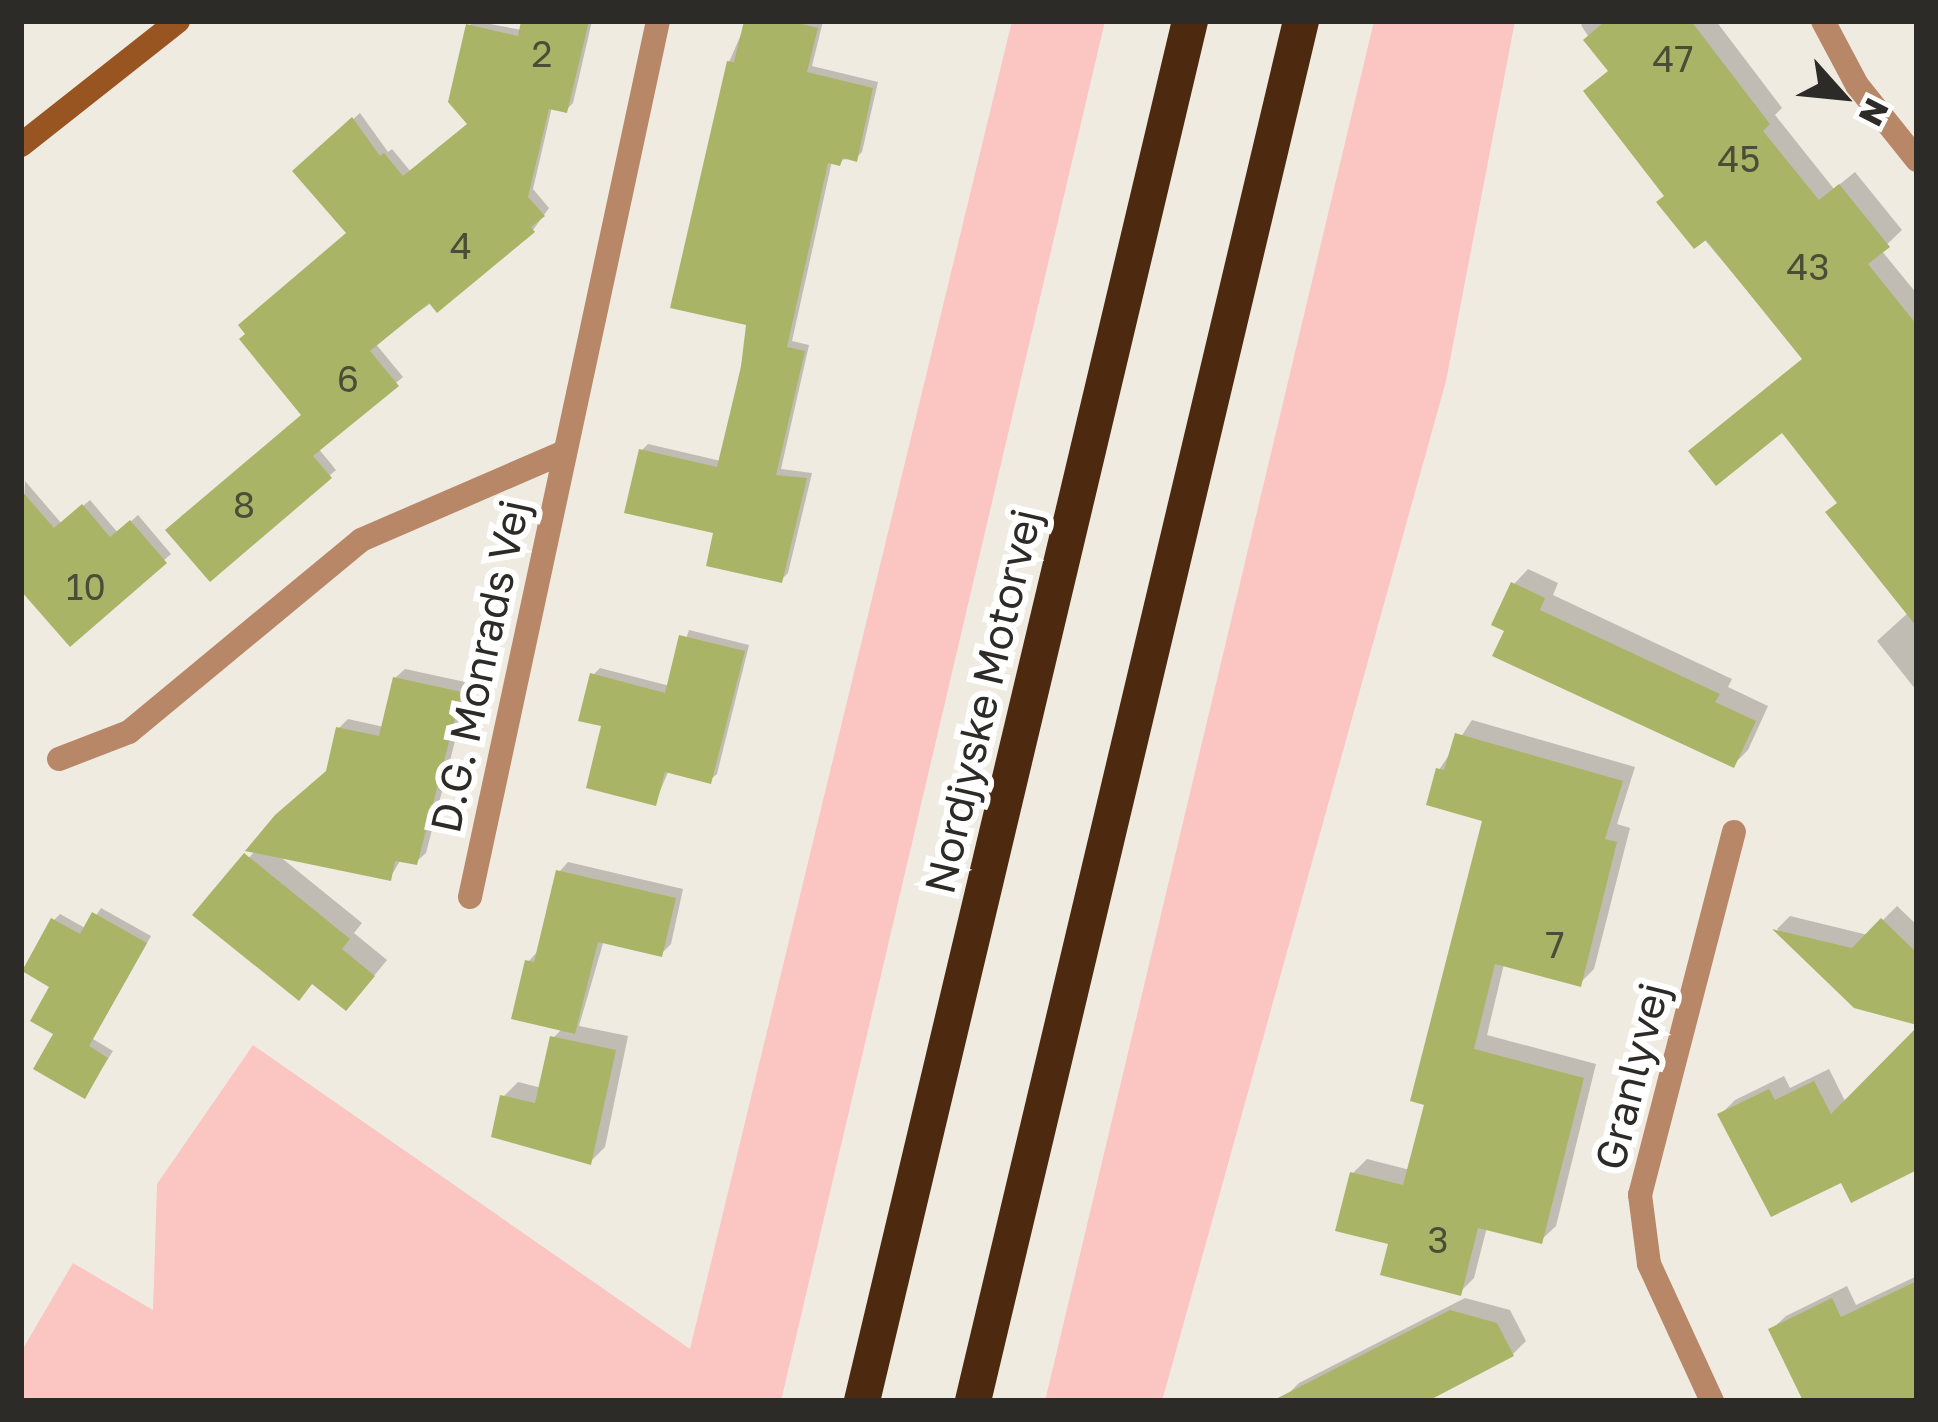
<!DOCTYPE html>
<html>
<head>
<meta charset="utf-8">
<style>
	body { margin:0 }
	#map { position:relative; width:1938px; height:1422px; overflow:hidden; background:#f0ebe1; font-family:"Golos Text",sans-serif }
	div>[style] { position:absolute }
	.green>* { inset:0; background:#fbc6c2 }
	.shadow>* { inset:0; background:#0003 }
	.building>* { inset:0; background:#aab466 }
	.street>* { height:24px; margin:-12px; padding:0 12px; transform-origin:12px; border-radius:12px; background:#b78768 }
	.secondary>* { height:24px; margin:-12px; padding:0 12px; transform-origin:12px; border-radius:12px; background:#995521 }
	.highway>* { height:36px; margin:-18px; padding:0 18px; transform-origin:18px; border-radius:18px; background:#4c290f }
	span { translate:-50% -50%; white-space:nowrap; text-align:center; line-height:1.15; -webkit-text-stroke:12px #fff; paint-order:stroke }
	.number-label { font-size:36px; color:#4c4d37 }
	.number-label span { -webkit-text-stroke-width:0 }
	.street-label { font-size:42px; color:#2d2b27 }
	.frame { position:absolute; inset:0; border:24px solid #2d2b27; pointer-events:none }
	.north { position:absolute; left:1782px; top:36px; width:120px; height:120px; -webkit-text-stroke:9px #fff; paint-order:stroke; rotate:117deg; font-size:33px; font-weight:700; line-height:48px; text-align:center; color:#2d2b27 }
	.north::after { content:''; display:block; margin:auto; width:42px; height:54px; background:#2d2b27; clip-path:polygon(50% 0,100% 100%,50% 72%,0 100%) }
</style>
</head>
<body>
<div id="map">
	<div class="green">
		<div style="clip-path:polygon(1012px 21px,1105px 21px,781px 1401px,21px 1401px,21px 1352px,73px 1263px,153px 1310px,157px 1184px,253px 1045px,690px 1349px)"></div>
		<div style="clip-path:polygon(1374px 21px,1515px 21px,1446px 381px,1162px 1401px,1045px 1401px)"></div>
	</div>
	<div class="shadow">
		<div style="clip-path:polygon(474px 21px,522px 30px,524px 21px,592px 21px,573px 103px,566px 110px,552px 107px,533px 189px,549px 208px,533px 230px,375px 343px,403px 377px,318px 448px,336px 470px,210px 578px,305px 415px,350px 233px,296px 171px,360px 113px,388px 152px,392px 149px,411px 172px,471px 123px,469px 26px)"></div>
		<div style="clip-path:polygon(747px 21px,823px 21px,812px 66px,878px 82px,862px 152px,856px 158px,832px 161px,792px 341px,809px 345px,781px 469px,812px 473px,788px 573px,781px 580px,641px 451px,648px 444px,721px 461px,750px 323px,729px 62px)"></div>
		<div style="clip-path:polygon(1585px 21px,1716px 21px,1782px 108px,1775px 115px,1834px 189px,1855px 172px,1902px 230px,1881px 250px,1917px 294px,1916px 690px,1877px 641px,1909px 612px,1840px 502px,1804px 358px,1667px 195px,1610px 70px,1581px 25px)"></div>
		<div style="clip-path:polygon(25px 481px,62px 524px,90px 500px,118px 533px,138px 515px,171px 554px,71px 642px,21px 587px)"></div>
		<div style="clip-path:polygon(1528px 569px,1558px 583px,1553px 595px,1732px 679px,1728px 687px,1768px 706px,1748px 750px,1733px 765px,1508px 629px,1514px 584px)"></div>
		<div style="clip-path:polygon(689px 630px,749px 645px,717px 774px,710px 780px,669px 770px,655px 803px,605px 724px,593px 675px,600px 668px,670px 686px)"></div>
		<div style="clip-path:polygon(405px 669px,470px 683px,426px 853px,416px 862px,401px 859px,390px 878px,278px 855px,362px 923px,354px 933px,387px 960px,360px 993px,314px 982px,299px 997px,197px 914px,328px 772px,339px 728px,348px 719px,384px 727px,395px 678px)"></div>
		<div style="clip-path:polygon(1472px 720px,1635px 767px,1617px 824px,1630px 828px,1594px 969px,1580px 983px,1504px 964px,1487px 1035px,1596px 1064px,1556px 1226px,1541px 1240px,1487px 1227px,1474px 1278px,1460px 1292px,1391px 1241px,1352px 1174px,1367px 1159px,1410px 1170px,1486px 819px,1439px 770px)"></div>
		<div style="clip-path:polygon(568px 862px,683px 889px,671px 944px,661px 954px,604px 940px,579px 1026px,628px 1036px,605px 1147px,590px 1162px,503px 1097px,518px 1082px,542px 1088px,553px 1038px,563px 1028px,528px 962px,537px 952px,559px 872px)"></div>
		<div style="clip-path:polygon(1897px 906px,1917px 925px,1917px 1022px,1856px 1006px,1777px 929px,1790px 916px,1868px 935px)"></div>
		<div style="clip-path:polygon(101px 908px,151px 936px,93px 1039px,113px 1051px,85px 1095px,57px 1032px,54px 920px,60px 914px,87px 929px)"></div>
		<div style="clip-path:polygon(1917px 1035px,1917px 1168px,1843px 1179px,1721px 1114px,1735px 1100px,1784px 1076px,1790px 1088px,1829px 1069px,1846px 1103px)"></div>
		<div style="clip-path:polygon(1917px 1276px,1917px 1401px,1806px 1401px,1771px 1330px,1786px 1316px,1847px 1286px,1856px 1305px)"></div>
		<div style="clip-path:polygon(1465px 1298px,1510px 1310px,1526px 1341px,1513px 1354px,1421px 1401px,1288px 1401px,1286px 1396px,1299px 1383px)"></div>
	</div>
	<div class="building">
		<div style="clip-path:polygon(521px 21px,589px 21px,567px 113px,549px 109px,528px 197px,545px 216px,531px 227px,535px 232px,437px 313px,429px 303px,370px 351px,399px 386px,313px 456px,332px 478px,210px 582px,165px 530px,301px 415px,239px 339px,245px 334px,238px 325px,346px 233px,292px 171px,352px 117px,380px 156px,384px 153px,403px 176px,467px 124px,448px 102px,466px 24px,518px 36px)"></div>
		<div style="clip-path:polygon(744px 21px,789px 21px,818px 28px,807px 72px,873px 88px,857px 162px,843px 158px,840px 166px,828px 163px,787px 347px,805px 351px,776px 475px,807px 478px,782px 583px,706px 566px,713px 533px,624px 513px,639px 449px,717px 467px,741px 367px,746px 325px,670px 308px,727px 61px,734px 62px)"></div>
		<div style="clip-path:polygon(1605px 21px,1691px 21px,1770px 124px,1763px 131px,1819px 200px,1839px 184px,1890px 247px,1868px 264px,1917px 325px,1917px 627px,1825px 512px,1837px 503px,1782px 433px,1716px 486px,1688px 451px,1802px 359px,1706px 240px,1694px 249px,1656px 202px,1664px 196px,1583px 91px,1608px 71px,1583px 40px)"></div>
		<div style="clip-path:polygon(21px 490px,54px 528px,82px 504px,110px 537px,130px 520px,167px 563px,70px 647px,21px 591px)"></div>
		<div style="clip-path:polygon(1511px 582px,1545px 598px,1540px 610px,1720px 694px,1715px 702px,1756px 721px,1734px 768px,1492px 656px,1504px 631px,1491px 625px)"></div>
		<div style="clip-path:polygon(679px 635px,745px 651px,711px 784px,665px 772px,656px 806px,586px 788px,601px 726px,578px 721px,590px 673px,665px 693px)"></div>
		<div style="clip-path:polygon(393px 677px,462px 692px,417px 865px,395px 861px,391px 881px,245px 851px,275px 815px,326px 771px,336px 727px,379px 736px)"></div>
		<div style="clip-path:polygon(1455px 733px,1623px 781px,1605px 839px,1617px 842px,1581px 987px,1495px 964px,1474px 1049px,1584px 1078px,1542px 1244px,1478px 1228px,1461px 1296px,1380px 1275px,1388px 1244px,1335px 1231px,1350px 1172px,1403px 1185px,1424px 1105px,1410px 1101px,1482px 821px,1426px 805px,1436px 768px,1444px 770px)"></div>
		<div style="clip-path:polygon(244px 853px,350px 939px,342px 949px,375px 976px,346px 1011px,312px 984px,299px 1001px,192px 915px)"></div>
		<div style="clip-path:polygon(556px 870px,676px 898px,662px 957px,598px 942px,575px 1034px,511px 1019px,525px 960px,534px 962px)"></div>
		<div style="clip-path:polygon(92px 912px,147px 943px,89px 1046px,108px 1058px,85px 1099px,33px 1069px,53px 1034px,30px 1021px,49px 987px,22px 971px,51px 918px,80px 934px)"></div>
		<div style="clip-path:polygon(1881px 918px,1917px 953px,1917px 1025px,1854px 1008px,1772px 929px,1852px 948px)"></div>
		<div style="clip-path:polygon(1917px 1027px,1917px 1170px,1851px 1203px,1841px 1183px,1771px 1217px,1717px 1114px,1769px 1089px,1775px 1100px,1814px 1081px,1831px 1114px)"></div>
		<div style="clip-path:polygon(550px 1036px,616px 1050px,591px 1165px,491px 1137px,500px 1095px,535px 1103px)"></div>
		<div style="clip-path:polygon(1917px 1281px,1917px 1401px,1803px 1401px,1768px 1329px,1832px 1298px,1841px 1317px)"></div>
		<div style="clip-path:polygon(1450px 1310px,1497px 1323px,1514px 1356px,1428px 1401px,1272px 1401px)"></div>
	</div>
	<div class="street">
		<div style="left:1823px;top:21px;width:72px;rotate:62deg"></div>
		<div style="left:1857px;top:85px;width:96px;rotate:51.3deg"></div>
		<div style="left:59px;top:759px;width:75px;rotate:-21.1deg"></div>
		<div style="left:129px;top:732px;width:301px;rotate:-39.6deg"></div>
		<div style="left:361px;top:540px;width:221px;rotate:-23.4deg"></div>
		<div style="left:470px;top:897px;width:896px;rotate:-77.89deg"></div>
		<div style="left:1712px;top:1401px;width:151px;rotate:-114.7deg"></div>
		<div style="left:1649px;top:1264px;width:70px;rotate:-97.4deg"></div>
		<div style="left:1640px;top:1195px;width:375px;rotate:-75.5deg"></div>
	</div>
	<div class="secondary">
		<div style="left:21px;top:145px;width:200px;rotate:-38.3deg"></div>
	</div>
	<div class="highway">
		<div style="left:862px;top:1401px;width:1418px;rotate:-76.63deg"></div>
		<div style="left:973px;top:1401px;width:1418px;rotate:-76.63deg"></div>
	</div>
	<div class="number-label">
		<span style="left:542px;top:54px">2</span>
		<span style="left:1673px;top:59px">47</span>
		<span style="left:1739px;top:159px">45</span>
		<span style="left:461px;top:246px">4</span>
		<span style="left:1808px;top:267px">43</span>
		<span style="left:348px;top:379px">6</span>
		<span style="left:244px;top:505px">8</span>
		<span style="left:86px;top:587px">10</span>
		<span style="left:1555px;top:945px">7</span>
		<span style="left:1438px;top:1240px">3</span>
	</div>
	<div class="street-label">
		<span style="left:479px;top:666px;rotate:-78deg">D.G. Monrads Vej</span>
		<span style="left:982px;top:701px;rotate:-77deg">Nordjyske Motorvej</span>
		<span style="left:1631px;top:1076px;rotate:-76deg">Granlyvej</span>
	</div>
	<div class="frame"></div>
	<div class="north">N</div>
</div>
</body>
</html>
